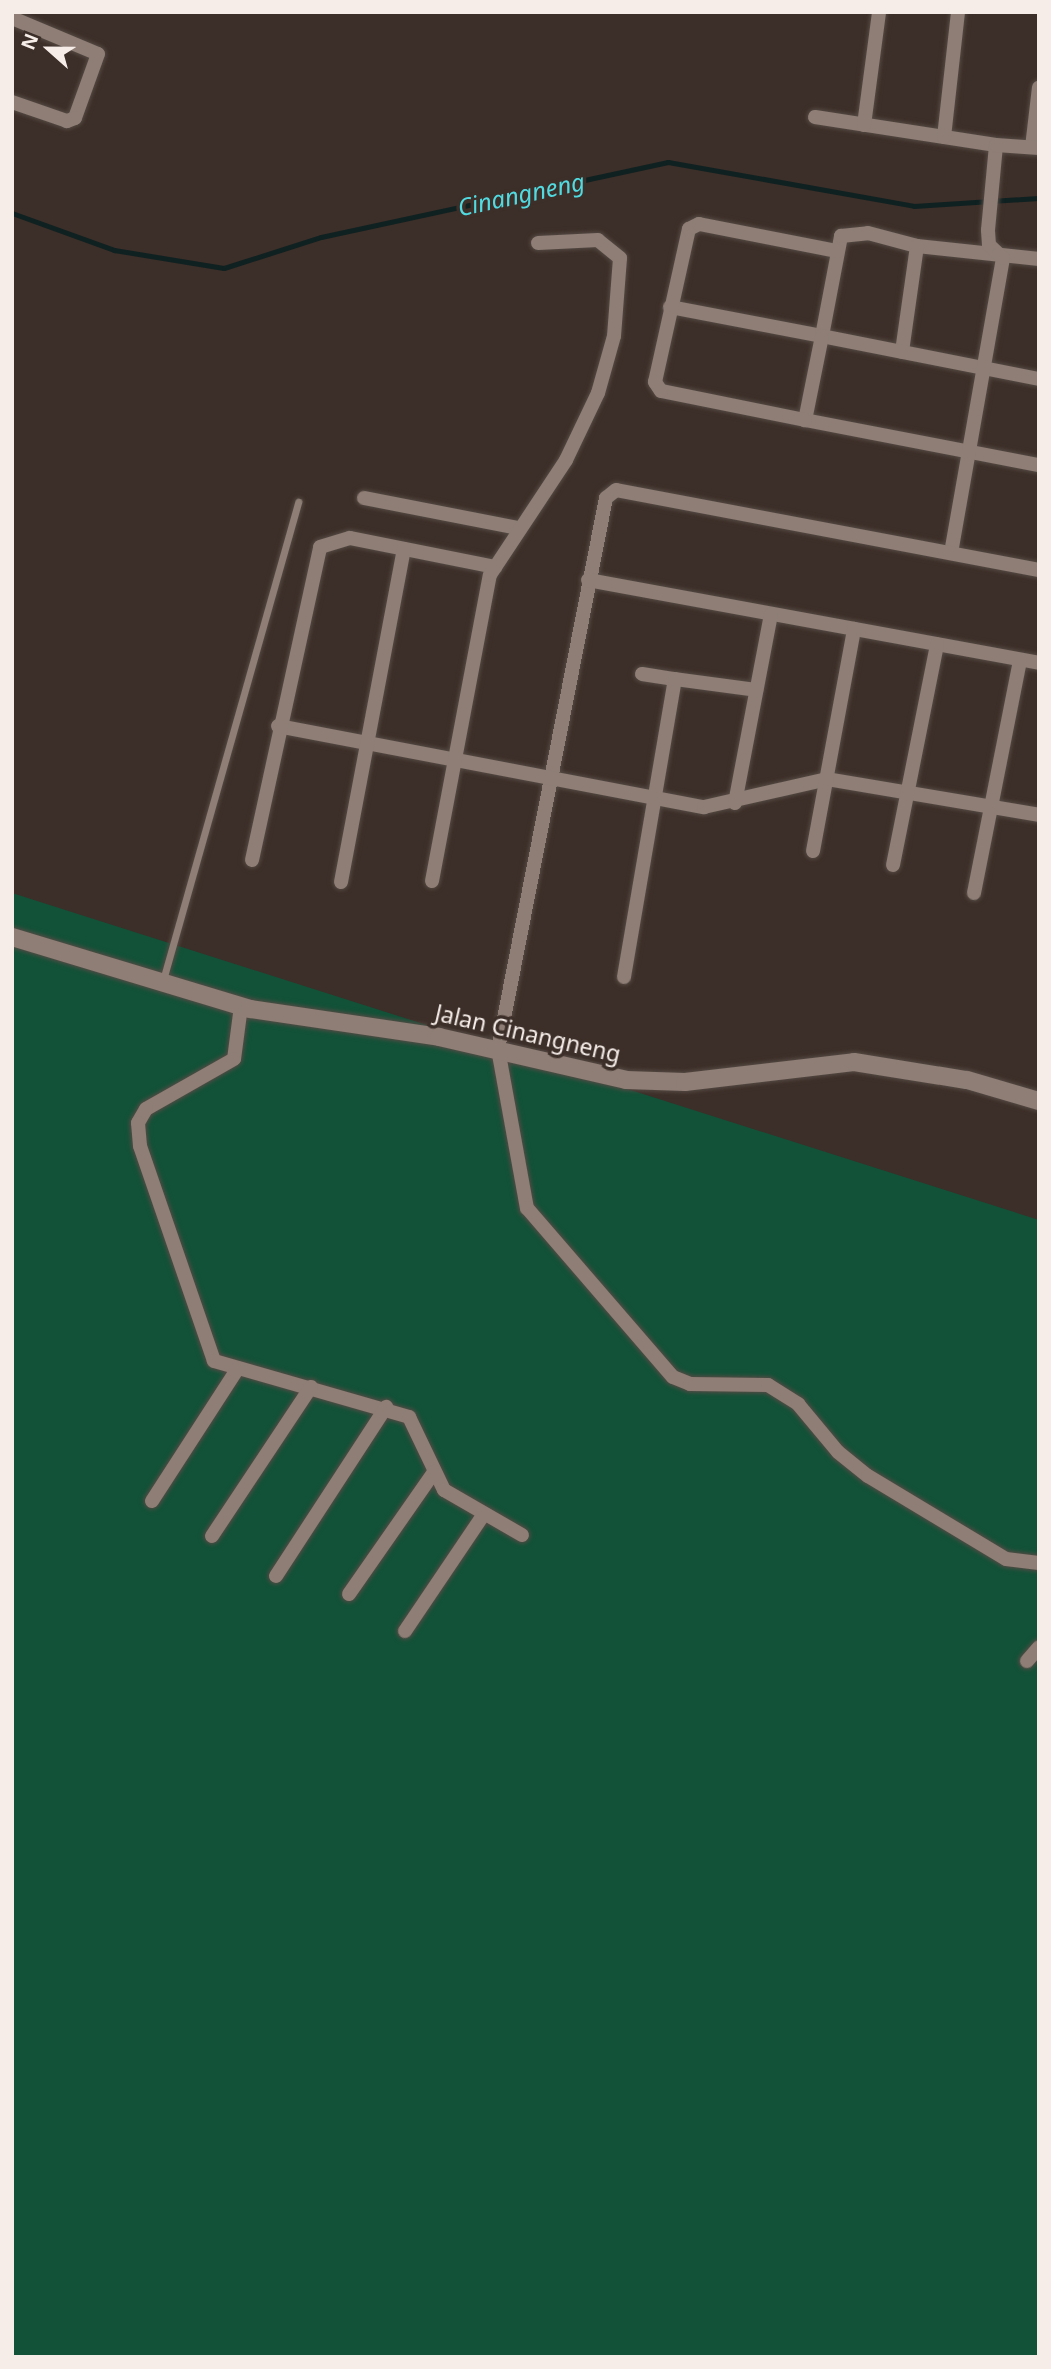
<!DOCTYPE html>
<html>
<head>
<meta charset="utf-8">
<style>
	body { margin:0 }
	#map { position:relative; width:1051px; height:2369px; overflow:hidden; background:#3c2e28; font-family:"Noto Sans",sans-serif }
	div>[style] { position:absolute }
	.green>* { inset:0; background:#125238 }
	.stream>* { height:5px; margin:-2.5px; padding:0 2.5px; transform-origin:2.5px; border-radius:2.5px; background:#0f2121 }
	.roads { filter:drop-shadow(0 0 2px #554a44) drop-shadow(0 0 2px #554a44) }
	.service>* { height:7px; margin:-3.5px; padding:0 3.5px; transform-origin:3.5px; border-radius:3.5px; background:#8e7e76 }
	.minor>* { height:14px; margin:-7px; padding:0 7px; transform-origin:7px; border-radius:7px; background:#8e7e76 }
	.tertiary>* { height:18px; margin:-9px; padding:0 9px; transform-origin:9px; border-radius:9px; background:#8e7e76 }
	span { translate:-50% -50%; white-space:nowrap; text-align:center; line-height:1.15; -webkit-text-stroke:7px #3c2e28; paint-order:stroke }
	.street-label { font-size:23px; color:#f6ede9 }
	.water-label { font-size:24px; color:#51dbe1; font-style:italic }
	.frame { position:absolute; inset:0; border:14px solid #f6ede9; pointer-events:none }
	.north { position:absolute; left:14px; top:14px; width:70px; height:70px; -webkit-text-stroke:5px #3c2e28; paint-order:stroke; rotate:291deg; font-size:19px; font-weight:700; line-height:28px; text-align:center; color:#f6ede9 }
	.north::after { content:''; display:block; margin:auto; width:24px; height:32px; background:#f6ede9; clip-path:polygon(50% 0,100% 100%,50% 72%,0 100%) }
</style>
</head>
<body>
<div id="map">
	<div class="green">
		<div style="clip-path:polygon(12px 893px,1039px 1220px,1039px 2357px,12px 2357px)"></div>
	</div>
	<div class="stream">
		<div style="left:12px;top:213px;width:109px;rotate:19.9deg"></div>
		<div style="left:114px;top:250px;width:111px;rotate:9.3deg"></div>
		<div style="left:224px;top:268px;width:102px;rotate:-17.7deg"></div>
		<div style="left:321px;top:237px;width:355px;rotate:-12.2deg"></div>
		<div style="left:668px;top:162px;width:250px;rotate:10.1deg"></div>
		<div style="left:914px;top:206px;width:125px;rotate:-3.7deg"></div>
	</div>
	<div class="roads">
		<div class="service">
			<div style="left:163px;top:980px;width:497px;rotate:-74.2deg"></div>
		</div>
		<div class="minor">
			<div style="left:12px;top:18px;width:93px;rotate:22.7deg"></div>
			<div style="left:98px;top:54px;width:68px;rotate:109.8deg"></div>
			<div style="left:75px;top:118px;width:9px;rotate:159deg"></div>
			<div style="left:67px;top:121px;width:58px;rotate:-160.9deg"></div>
			<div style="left:815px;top:117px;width:183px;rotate:8.8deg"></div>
			<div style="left:864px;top:125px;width:114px;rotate:-82.4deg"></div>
			<div style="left:944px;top:137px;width:126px;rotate:-83.6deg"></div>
			<div style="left:1032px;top:147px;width:60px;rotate:-83.3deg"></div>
			<div style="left:917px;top:246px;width:123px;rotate:6.1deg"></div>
			<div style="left:670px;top:307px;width:155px;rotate:10.8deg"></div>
			<div style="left:822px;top:336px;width:102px;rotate:-79.2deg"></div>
			<div style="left:841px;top:236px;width:27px;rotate:-6deg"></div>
			<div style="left:868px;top:233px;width:51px;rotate:14.9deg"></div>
			<div style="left:917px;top:246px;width:107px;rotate:98.1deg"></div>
			<div style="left:1039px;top:379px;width:221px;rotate:-168.8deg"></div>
			<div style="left:822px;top:336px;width:86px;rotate:101.4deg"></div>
			<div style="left:805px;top:420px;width:238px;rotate:10.9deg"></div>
			<div style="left:805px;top:420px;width:147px;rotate:-168.6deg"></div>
			<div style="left:661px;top:391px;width:11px;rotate:-124deg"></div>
			<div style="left:655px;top:382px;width:157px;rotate:-77.5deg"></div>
			<div style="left:689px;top:229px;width:11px;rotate:-27deg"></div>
			<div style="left:699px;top:224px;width:141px;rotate:11.1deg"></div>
			<div style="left:364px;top:498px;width:157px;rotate:11deg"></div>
			<div style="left:951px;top:553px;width:300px;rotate:-80deg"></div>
			<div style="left:1003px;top:258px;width:19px;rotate:-137deg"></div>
			<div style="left:989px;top:245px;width:15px;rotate:-94deg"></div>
			<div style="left:988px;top:230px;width:85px;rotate:-84.6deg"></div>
			<div style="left:996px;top:145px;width:43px;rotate:4deg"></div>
			<div style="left:1039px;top:570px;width:430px;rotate:-169.3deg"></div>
			<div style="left:616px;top:490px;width:13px;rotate:141deg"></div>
			<div style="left:606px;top:498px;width:561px;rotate:101.09deg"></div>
			<div style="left:498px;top:1049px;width:162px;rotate:79.7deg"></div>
			<div style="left:527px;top:1208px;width:223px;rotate:49.2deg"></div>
			<div style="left:673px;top:1377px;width:18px;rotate:22deg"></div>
			<div style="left:690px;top:1384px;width:78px;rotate:0.7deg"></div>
			<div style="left:768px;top:1385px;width:36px;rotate:32deg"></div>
			<div style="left:798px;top:1404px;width:62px;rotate:50.2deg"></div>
			<div style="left:838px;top:1452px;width:38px;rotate:39deg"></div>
			<div style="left:868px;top:1476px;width:161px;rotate:31deg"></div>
			<div style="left:1006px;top:1559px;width:33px;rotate:7deg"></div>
			<div style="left:588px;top:580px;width:459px;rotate:10.4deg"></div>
			<div style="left:642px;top:674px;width:33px;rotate:9deg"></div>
			<div style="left:278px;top:726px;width:434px;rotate:10.8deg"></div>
			<div style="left:704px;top:807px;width:126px;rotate:-12.8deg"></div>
			<div style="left:827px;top:779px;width:215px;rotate:9.6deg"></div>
			<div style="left:735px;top:803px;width:192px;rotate:-79.2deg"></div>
			<div style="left:813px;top:851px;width:226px;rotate:-79.5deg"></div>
			<div style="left:252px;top:860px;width:320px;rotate:-77.7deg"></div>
			<div style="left:320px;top:547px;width:31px;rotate:-17deg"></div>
			<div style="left:350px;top:538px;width:148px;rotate:11.3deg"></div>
			<div style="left:893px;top:865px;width:225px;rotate:-78.7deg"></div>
			<div style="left:432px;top:881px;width:311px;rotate:-79.3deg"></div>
			<div style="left:490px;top:575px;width:138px;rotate:-56.5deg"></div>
			<div style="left:566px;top:460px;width:74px;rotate:-64.5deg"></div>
			<div style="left:598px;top:393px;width:59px;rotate:-74.3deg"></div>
			<div style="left:614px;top:336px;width:78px;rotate:-85.6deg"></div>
			<div style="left:620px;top:258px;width:28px;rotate:-141deg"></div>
			<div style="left:598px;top:240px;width:60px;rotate:177.1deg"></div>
			<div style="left:341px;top:882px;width:339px;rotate:-79.3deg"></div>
			<div style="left:974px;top:893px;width:237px;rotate:-78.8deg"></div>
			<div style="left:624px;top:977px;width:302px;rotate:-80.3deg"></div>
			<div style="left:675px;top:679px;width:82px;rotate:7.7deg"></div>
			<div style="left:241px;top:1006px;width:53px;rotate:97.5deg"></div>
			<div style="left:234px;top:1059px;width:101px;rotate:150.4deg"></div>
			<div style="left:146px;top:1109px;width:16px;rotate:120deg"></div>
			<div style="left:138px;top:1123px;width:23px;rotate:85deg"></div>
			<div style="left:140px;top:1146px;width:227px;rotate:71deg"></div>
			<div style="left:214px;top:1361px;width:203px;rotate:16deg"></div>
			<div style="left:409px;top:1417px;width:81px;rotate:64.4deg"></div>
			<div style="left:444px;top:1490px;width:90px;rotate:30deg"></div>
			<div style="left:152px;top:1501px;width:158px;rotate:-57.1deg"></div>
			<div style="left:212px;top:1536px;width:179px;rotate:-56.4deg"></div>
			<div style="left:276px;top:1576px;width:202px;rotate:-56.9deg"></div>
			<div style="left:349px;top:1594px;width:149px;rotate:-55.1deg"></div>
			<div style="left:405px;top:1631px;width:141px;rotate:-56deg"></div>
			<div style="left:1027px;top:1661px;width:18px;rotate:-49deg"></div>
		</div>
		<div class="tertiary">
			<div style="left:12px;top:937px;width:249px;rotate:16.8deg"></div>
			<div style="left:250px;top:1009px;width:191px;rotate:8.4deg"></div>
			<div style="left:439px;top:1037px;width:192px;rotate:12.9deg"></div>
			<div style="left:626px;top:1080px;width:59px;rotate:1.9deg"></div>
			<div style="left:685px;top:1082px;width:170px;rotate:-6.7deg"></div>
			<div style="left:854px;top:1062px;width:114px;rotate:9.1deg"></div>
			<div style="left:967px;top:1080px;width:75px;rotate:16.3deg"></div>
		</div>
	</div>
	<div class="street-label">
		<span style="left:528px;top:1033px;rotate:13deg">Jalan Cinangneng</span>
	</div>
	<div class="water-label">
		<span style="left:521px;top:194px;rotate:-12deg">Cinangneng</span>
	</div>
	<div class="frame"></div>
	<div class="north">N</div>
</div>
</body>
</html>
